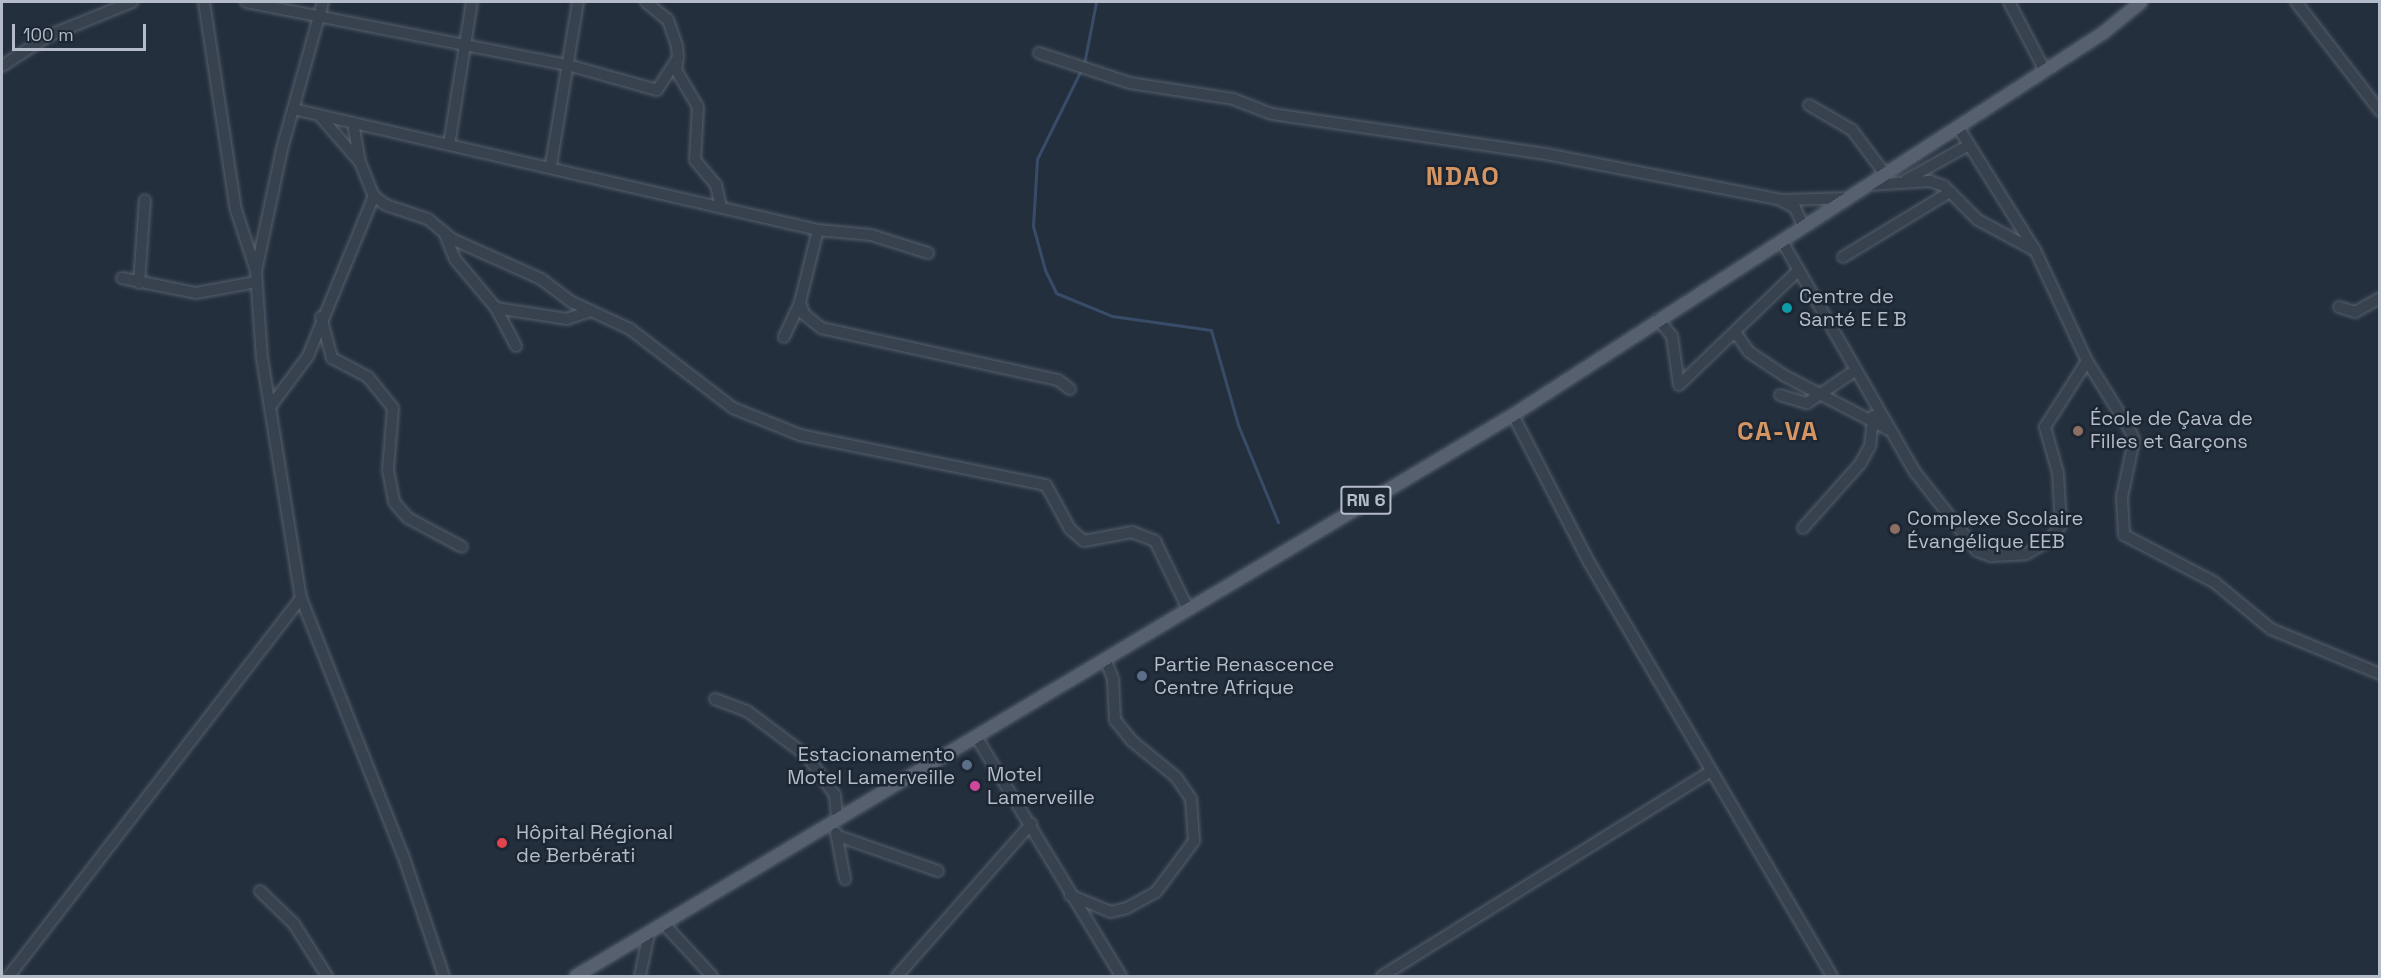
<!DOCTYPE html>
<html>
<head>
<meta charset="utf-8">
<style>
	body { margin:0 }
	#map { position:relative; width:2381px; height:978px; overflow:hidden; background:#242f3e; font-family:"Space Grotesk",sans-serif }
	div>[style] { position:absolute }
	.stream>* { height:3px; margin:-1.5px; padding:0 1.5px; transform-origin:1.5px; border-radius:1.5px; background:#394c67 }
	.roads { filter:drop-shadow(0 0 2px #565f6c) drop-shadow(0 0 2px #565f6c) }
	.minor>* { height:10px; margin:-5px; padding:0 5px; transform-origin:5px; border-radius:5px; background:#38414e }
	.major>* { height:12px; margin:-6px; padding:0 6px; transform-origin:6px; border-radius:6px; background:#56606e }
	.dots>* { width:16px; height:16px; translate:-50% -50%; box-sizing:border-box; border:3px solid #1d2633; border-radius:50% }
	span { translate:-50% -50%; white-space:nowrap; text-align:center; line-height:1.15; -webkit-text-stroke:5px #1d2633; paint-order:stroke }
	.shield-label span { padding:2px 4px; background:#1d2633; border:2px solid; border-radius:4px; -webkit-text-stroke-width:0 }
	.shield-label { font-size:18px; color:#b4bcc9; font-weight:700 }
	.poi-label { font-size:20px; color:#b4bcc9 }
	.left { translate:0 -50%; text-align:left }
	.right { translate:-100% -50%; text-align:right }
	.district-label { font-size:26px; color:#d59563; font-weight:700; letter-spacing:1.5px }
	.frame { position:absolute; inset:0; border:3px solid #b4bcc9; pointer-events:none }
	.scale { position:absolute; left:12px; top:24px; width:134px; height:27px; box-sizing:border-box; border:3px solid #b4bcc9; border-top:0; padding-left:8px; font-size:18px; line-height:21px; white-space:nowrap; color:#b4bcc9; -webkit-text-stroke:4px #1d2633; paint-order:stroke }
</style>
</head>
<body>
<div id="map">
	<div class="stream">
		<div style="left:1084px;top:64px;width:63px;rotate:-79deg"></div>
		<div style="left:1081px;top:70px;width:99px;rotate:116.3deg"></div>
		<div style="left:1037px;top:159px;width:67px;rotate:93.4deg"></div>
		<div style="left:1033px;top:226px;width:46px;rotate:74.7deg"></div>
		<div style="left:1045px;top:270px;width:25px;rotate:64deg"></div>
		<div style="left:1056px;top:293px;width:61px;rotate:22.3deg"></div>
		<div style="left:1112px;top:316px;width:100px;rotate:8deg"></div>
		<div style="left:1211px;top:330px;width:99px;rotate:74.1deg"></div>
		<div style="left:1238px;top:425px;width:105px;rotate:67.6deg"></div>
	</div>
	<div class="roads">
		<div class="minor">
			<div style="left:204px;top:2px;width:210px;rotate:81.3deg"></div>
			<div style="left:236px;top:210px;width:64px;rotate:71.8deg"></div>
			<div style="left:246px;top:2px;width:328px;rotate:11.1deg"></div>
			<div style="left:568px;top:65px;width:92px;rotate:15.7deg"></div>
			<div style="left:657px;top:90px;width:38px;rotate:-57deg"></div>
			<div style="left:678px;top:58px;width:12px;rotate:-95deg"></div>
			<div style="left:677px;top:46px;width:28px;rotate:-109deg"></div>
			<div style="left:668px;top:20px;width:28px;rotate:-141deg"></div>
			<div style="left:323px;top:2px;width:153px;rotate:105.6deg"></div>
			<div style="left:282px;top:149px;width:125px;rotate:102deg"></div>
			<div style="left:256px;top:271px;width:87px;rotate:86.1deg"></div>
			<div style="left:262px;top:358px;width:243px;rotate:80.8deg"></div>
			<div style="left:301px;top:598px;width:277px;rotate:68.4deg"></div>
			<div style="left:403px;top:855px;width:128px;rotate:71.3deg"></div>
			<div style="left:2009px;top:2px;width:78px;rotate:62.4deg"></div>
			<div style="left:2296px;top:2px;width:138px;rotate:52.4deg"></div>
			<div style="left:1039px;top:53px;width:96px;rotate:18.2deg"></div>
			<div style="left:1130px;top:83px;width:104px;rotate:8.8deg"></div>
			<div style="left:1233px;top:99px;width:42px;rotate:21deg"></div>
			<div style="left:1272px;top:114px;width:277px;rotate:8.3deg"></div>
			<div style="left:1546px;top:154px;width:240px;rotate:11deg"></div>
			<div style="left:1782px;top:200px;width:66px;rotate:-1.7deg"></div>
			<div style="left:677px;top:63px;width:7px;rotate:98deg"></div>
			<div style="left:676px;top:70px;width:43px;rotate:59.3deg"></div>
			<div style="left:698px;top:107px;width:53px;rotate:93.2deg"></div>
			<div style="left:695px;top:160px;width:33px;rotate:50deg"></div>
			<div style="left:716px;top:185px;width:18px;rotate:77deg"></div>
			<div style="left:2px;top:66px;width:55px;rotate:-33.1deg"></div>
			<div style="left:48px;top:36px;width:91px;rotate:-22deg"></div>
			<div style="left:1809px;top:105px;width:50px;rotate:30.2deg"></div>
			<div style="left:1852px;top:130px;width:55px;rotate:53.1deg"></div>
			<div style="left:293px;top:109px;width:539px;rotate:12.98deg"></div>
			<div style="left:818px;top:230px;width:53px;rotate:5.4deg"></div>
			<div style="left:871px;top:235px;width:60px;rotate:17.5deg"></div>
			<div style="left:319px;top:115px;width:60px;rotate:49.1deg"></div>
			<div style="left:353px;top:123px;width:40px;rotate:80deg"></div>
			<div style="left:360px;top:162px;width:37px;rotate:68deg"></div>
			<div style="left:374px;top:196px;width:15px;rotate:37deg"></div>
			<div style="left:386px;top:205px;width:44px;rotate:18.4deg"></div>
			<div style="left:428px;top:219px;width:31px;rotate:40deg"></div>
			<div style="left:452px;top:239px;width:98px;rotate:24.2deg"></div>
			<div style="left:541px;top:279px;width:39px;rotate:37deg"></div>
			<div style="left:572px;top:302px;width:64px;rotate:25deg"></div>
			<div style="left:630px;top:329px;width:130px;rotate:37.5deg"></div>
			<div style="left:733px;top:408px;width:72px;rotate:21.9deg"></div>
			<div style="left:800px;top:435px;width:251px;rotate:11.5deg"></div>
			<div style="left:1046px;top:485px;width:50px;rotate:61.4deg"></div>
			<div style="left:1070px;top:529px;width:18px;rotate:41deg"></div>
			<div style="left:1084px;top:541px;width:49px;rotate:-10.6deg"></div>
			<div style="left:1132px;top:532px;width:25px;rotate:21deg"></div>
			<div style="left:1155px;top:541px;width:76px;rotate:64.1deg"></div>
			<div style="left:1958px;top:127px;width:145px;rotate:58deg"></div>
			<div style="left:2035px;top:250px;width:123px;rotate:64.9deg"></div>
			<div style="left:2087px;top:361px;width:81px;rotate:58.1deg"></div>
			<div style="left:2130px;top:430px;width:11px;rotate:68deg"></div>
			<div style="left:2134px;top:440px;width:58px;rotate:101.9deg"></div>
			<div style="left:2122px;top:497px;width:38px;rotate:87deg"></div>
			<div style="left:2124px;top:535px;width:102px;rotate:27.6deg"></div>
			<div style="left:2214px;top:582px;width:74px;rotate:39.5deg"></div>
			<div style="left:2271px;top:629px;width:118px;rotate:22.4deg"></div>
			<div style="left:449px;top:145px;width:145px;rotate:-80.9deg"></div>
			<div style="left:551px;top:165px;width:165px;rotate:-80.6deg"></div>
			<div style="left:1906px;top:180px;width:72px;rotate:-29.1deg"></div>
			<div style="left:1869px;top:185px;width:61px;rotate:-3.8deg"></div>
			<div style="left:1930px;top:181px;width:15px;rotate:20deg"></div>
			<div style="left:1944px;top:186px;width:48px;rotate:45deg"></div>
			<div style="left:1978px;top:220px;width:64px;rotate:28.2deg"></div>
			<div style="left:1782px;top:201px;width:15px;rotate:28deg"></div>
			<div style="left:1795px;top:208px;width:21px;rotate:65deg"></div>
			<div style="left:444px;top:232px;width:29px;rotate:68deg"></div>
			<div style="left:455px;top:259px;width:64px;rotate:50.1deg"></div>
			<div style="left:496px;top:308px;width:43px;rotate:62.2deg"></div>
			<div style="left:1782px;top:241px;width:267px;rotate:60.1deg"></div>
			<div style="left:1915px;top:472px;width:100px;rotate:51.9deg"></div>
			<div style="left:1977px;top:551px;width:15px;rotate:20deg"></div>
			<div style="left:1991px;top:556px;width:35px;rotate:-3deg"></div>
			<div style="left:2026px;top:554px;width:28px;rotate:-30deg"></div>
			<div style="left:2050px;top:540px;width:19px;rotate:-54deg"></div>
			<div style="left:2061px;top:525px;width:52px;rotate:-93.3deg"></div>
			<div style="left:2058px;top:473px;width:48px;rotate:-105.8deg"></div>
			<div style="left:2045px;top:427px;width:78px;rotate:-57.5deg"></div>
			<div style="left:1843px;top:257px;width:125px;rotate:-31.3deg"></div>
			<div style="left:122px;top:278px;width:76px;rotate:11.5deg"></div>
			<div style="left:196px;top:293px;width:61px;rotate:-10.4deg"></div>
			<div style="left:139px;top:283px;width:83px;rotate:-85.9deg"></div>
			<div style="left:800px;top:302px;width:13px;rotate:72deg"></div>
			<div style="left:804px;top:314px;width:22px;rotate:39deg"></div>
			<div style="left:821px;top:328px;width:243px;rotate:12.4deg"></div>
			<div style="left:1058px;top:380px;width:15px;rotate:37deg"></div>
			<div style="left:2339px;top:307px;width:17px;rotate:17deg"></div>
			<div style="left:2355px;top:312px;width:29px;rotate:-29deg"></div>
			<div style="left:496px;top:308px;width:72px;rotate:8.8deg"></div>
			<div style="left:567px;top:319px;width:24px;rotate:-19deg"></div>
			<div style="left:321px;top:317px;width:42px;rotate:75deg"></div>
			<div style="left:332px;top:358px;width:41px;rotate:27.8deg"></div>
			<div style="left:368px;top:377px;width:40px;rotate:51deg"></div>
			<div style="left:393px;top:408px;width:62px;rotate:94.6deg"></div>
			<div style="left:388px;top:470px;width:33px;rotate:79deg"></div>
			<div style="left:394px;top:502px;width:21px;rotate:49deg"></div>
			<div style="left:408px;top:518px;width:61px;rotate:28.2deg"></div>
			<div style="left:1658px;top:319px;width:22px;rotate:51deg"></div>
			<div style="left:1672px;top:336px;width:49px;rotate:81.9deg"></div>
			<div style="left:1679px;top:385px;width:166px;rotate:-43.8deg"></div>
			<div style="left:1735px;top:332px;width:24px;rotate:55deg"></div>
			<div style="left:1749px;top:352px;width:43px;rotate:33.7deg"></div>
			<div style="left:1785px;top:376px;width:117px;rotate:27.4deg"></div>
			<div style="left:784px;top:337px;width:38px;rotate:-65deg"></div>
			<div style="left:800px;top:302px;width:74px;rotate:-76deg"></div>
			<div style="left:1780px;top:395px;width:28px;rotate:17deg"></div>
			<div style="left:1807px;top:403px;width:59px;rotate:-34deg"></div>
			<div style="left:270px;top:407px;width:64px;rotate:-53.3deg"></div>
			<div style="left:308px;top:356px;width:173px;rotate:-67.6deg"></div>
			<div style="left:1513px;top:415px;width:165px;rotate:62.7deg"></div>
			<div style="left:1589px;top:562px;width:480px;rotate:59.6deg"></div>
			<div style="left:1803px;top:528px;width:86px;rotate:-48.3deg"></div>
			<div style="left:1860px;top:464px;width:21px;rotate:-61deg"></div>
			<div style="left:1870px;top:446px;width:30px;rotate:-84deg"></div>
			<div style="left:715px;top:699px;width:34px;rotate:21deg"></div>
			<div style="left:747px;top:711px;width:75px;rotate:36.9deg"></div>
			<div style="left:807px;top:756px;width:48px;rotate:54.3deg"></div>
			<div style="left:835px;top:795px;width:23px;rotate:85deg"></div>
			<div style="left:977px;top:738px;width:278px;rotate:58.8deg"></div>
			<div style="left:836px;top:833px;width:47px;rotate:78.9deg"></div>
			<div style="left:838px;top:836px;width:106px;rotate:19.3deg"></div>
			<div style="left:260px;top:891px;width:47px;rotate:44.1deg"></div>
			<div style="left:294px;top:924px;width:62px;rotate:57.6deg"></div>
			<div style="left:1070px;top:895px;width:44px;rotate:22.5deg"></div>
			<div style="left:1111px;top:912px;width:16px;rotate:-14deg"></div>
			<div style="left:1127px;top:908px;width:33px;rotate:-29deg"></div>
			<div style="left:1156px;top:892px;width:64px;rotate:-53.3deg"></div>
			<div style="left:1194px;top:841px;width:42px;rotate:-94.1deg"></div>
			<div style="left:1191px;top:799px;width:27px;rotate:-124deg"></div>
			<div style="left:1176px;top:777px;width:57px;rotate:-140.7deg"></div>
			<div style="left:1132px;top:741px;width:27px;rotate:-129deg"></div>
			<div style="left:1115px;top:720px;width:41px;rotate:-92.8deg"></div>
			<div style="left:1113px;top:679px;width:19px;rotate:-111deg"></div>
			<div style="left:664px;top:924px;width:71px;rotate:47.3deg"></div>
			<div style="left:9px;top:976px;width:478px;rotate:-52.3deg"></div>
			<div style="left:640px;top:976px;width:44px;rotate:-78.2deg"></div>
			<div style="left:897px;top:976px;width:203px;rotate:-48.6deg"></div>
			<div style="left:1382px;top:976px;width:388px;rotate:-31.9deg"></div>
		</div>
		<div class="major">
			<div style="left:576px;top:976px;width:1092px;rotate:-30.91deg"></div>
			<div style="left:1513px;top:415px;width:703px;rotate:-32.92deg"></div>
			<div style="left:2103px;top:33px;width:49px;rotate:-39.2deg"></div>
		</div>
	</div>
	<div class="dots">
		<div style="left:1787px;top:308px;background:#0f9aa8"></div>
		<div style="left:2078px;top:431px;background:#8d6e63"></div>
		<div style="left:1895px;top:529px;background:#8d6e63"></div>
		<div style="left:1142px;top:676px;background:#5c6f8a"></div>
		<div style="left:967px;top:765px;background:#5c6f8a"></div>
		<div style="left:975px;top:786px;background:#d1479c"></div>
		<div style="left:502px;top:843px;background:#e0444e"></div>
	</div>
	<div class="shield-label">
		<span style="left:1366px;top:500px">RN 6</span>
	</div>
	<div class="poi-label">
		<span class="left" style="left:1799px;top:308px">Centre de<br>Santé E E B</span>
		<span class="left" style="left:2090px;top:430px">École de Çava de<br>Filles et Garçons</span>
		<span class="left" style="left:1907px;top:530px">Complexe Scolaire<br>Évangélique EEB</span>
		<span class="left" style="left:1154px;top:676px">Partie Renascence<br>Centre Afrique</span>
		<span class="right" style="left:955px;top:766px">Estacionamento<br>Motel Lamerveille</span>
		<span class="left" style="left:987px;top:786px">Motel<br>Lamerveille</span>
		<span class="left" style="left:516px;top:844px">Hôpital Régional<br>de Berbérati</span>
	</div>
	<div class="district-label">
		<span style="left:1463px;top:177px">NDAO</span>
		<span style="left:1778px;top:432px">CA-VA</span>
	</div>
	<div class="frame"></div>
	<div class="scale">100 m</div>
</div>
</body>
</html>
